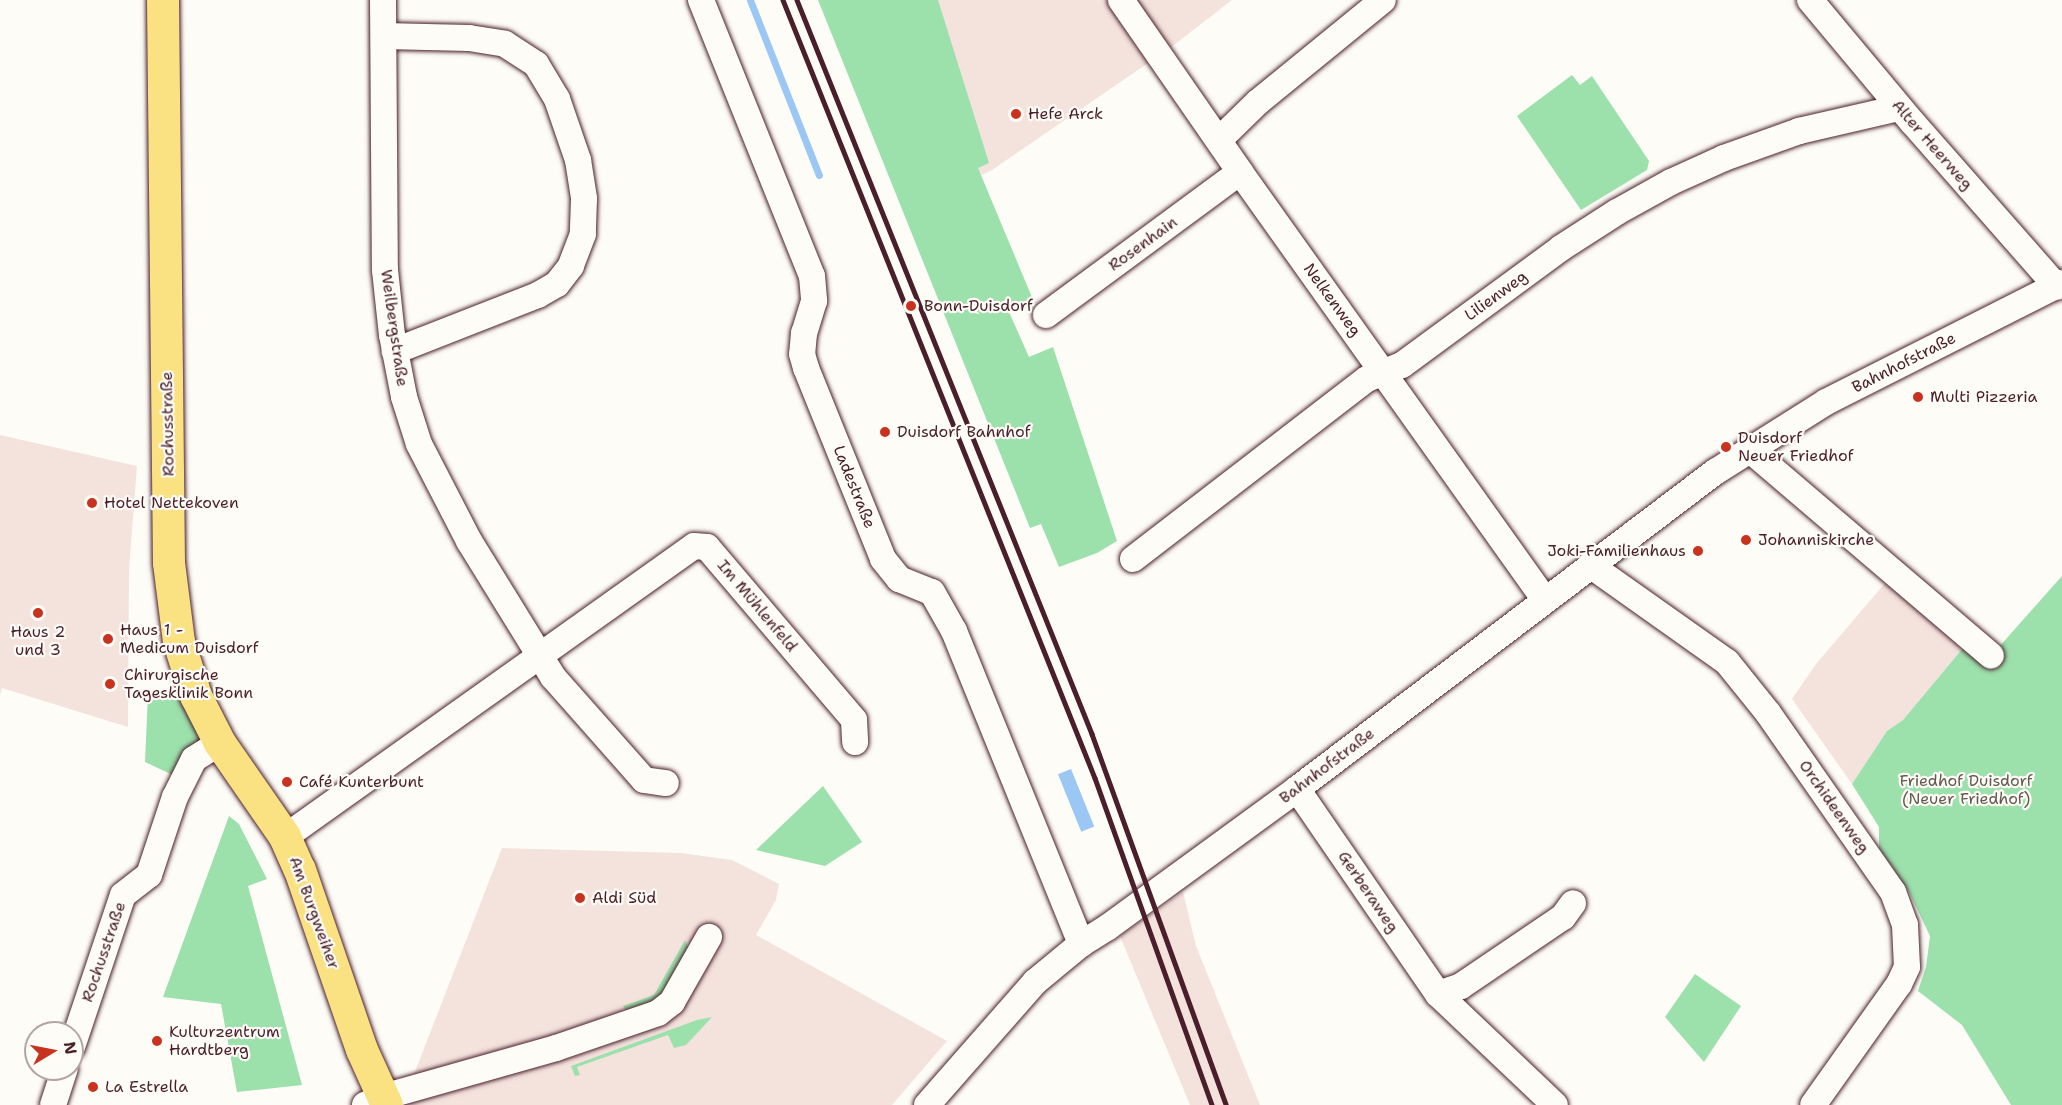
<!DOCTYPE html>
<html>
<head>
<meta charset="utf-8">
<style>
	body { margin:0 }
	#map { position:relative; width:2062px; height:1105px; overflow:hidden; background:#fdfcf7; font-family:"Shantell Sans",sans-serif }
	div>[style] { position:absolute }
	.built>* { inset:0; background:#f4e2dd }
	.green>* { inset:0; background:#9ce0ab }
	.water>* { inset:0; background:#9ac7f4; transform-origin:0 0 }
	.stream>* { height:7px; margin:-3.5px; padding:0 3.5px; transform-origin:3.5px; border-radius:3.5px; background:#9ac7f4 }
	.roads { filter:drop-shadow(0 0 2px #4a1f2b) drop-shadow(0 0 2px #4a1f2b) }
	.minor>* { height:26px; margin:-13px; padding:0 13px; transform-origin:13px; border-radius:13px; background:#fdfcf7 }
	.major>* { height:32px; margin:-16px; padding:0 16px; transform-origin:16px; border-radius:16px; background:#fae181 }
	.rail>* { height:4.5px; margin:-2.25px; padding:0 2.25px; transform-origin:2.25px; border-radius:2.25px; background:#4a1f2b }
	.dots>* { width:16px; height:16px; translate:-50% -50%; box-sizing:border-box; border:3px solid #fdfcf7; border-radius:50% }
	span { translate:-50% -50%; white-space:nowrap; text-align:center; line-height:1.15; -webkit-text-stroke:4.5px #fdfcf7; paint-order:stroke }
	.poi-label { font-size:16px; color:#4a1f2b }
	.left { translate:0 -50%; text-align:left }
	.right { translate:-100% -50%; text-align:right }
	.street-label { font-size:16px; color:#4a1f2b }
	.park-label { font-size:16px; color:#635951 }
	.north { position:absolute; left:24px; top:1021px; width:60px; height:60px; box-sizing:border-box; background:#fdfcf7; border:2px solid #b5a4a5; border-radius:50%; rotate:80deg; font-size:16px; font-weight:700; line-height:24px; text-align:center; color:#4a1f2b }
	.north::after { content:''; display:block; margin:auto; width:21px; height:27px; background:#c8321e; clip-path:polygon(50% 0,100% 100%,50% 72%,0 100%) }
</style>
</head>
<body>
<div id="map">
	<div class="built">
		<div style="clip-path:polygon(835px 0,1232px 0,1170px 48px,992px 170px,952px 189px)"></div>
		<div style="clip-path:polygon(0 435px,137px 466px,129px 569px,128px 727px,2px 688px,0 695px)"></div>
		<div style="clip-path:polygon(1886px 582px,1963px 648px,1903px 720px,1887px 731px,1852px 784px,1792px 699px,1816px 664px)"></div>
		<div style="clip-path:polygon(502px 848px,681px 853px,732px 860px,779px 884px,776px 900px,756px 935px,947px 1041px,892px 1105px,402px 1105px)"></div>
		<div style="clip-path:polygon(1183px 892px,1196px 946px,1260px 1105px,1190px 1105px,1120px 936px)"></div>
	</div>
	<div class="green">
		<div style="clip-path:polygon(818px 0,938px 0,989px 163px,978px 168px,1034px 302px,1009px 312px,1029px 357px,1053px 347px,1117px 541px,1097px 553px,1059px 567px,1041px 524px,1030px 528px)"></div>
		<div style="clip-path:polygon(1572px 75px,1580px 85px,1592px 76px,1649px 161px,1647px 170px,1581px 210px,1517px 116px)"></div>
		<div style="clip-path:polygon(2062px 576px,2062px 1105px,2011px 1105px,1962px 1025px,1918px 991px,1926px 967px,1930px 936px,1908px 890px,1879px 848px,1879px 827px,1852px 784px,1887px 731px,1903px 720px,1963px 648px,1991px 656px)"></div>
		<div style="clip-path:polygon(187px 691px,208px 742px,177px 777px,145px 762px,148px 694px)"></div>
		<div style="clip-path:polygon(823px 786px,862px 842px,825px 866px,756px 850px)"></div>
		<div style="clip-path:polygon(229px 816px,239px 824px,267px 879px,248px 886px,302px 1085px,237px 1092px,221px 1004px,163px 997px)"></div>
		<div style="clip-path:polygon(685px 940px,690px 952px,667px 989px,658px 999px,626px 1011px,623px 1006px,654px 995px)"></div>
		<div style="clip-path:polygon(1695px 974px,1741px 1006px,1704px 1062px,1665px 1017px)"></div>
		<div style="clip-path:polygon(712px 1017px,686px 1045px,674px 1048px,668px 1035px,577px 1067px,580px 1075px,575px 1076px,571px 1066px,697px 1020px)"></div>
	</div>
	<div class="water">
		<div style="left:1071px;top:769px;width:62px;height:14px;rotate:68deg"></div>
	</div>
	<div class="stream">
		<div style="left:750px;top:0;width:188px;rotate:68.5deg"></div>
	</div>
	<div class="roads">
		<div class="minor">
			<div style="left:383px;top:0;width:270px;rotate:89.6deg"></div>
			<div style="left:385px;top:270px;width:65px;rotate:83.9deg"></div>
			<div style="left:392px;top:335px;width:63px;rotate:79deg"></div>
			<div style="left:404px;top:397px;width:49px;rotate:72.3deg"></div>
			<div style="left:419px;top:444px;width:109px;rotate:62.7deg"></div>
			<div style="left:469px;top:541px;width:160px;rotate:58.3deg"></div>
			<div style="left:553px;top:677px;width:137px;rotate:48.5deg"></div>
			<div style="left:644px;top:780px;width:22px;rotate:8deg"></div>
			<div style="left:701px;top:0;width:297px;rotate:68.1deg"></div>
			<div style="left:812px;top:276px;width:25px;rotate:85deg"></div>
			<div style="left:814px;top:301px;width:34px;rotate:107deg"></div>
			<div style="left:804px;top:333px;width:21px;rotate:95deg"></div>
			<div style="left:802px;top:354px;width:15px;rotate:74deg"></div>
			<div style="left:806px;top:368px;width:206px;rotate:68deg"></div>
			<div style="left:883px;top:559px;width:26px;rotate:51deg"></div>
			<div style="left:899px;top:579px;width:35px;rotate:22deg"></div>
			<div style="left:932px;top:592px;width:45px;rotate:60.6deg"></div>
			<div style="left:954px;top:631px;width:338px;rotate:67.9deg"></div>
			<div style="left:1121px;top:0;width:209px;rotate:55.3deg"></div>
			<div style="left:1240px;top:172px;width:526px;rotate:54.53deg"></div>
			<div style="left:1810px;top:0;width:160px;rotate:50.1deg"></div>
			<div style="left:1913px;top:123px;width:218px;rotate:48.7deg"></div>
			<div style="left:384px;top:36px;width:85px;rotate:1.3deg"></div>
			<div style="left:469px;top:38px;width:36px;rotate:9deg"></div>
			<div style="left:505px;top:44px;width:37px;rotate:33deg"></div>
			<div style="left:536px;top:64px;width:41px;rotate:59deg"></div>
			<div style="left:557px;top:99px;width:65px;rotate:71deg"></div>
			<div style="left:578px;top:160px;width:39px;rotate:81deg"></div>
			<div style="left:584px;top:199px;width:35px;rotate:92deg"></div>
			<div style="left:583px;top:234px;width:34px;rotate:111deg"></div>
			<div style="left:571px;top:266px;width:23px;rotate:128deg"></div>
			<div style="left:557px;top:284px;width:22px;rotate:150deg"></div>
			<div style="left:538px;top:295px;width:154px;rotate:158.6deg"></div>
			<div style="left:1219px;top:140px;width:54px;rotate:-44.3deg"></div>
			<div style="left:1258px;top:102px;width:161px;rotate:-39.2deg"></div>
			<div style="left:1046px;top:315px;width:241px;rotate:-36.4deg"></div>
			<div style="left:1749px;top:449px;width:318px;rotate:40.5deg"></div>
			<div style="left:1133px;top:559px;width:295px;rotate:-37.6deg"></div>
			<div style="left:1367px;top:379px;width:38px;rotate:-22deg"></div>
			<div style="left:1402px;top:365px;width:197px;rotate:-36.3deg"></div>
			<div style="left:1561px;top:248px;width:67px;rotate:-32.7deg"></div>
			<div style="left:1617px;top:212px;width:62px;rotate:-29.1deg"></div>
			<div style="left:1671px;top:182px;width:58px;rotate:-24.4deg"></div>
			<div style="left:1724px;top:158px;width:80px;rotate:-19.8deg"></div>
			<div style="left:1799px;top:131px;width:103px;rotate:-13deg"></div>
			<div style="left:1590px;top:565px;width:168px;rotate:35.3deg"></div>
			<div style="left:1727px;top:662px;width:65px;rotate:51.2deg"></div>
			<div style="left:1768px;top:713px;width:218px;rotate:55.1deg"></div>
			<div style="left:1893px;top:892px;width:35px;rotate:70deg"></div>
			<div style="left:1905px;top:925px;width:42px;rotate:87.3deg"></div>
			<div style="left:1907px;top:967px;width:19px;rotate:115deg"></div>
			<div style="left:1899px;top:984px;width:148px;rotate:125.4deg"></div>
			<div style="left:1297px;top:789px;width:249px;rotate:55.5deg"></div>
			<div style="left:1438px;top:994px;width:161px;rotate:43.5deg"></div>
			<div style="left:285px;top:837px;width:502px;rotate:-35.43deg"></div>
			<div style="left:694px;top:546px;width:13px;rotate:4deg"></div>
			<div style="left:707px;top:547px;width:227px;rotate:49.6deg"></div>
			<div style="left:854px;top:720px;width:22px;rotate:87deg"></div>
			<div style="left:1438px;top:994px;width:24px;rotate:-19deg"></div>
			<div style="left:1461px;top:986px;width:123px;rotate:-34.1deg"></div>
			<div style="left:1563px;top:917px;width:17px;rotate:-54deg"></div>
			<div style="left:72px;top:1047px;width:160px;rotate:-71.5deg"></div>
			<div style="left:123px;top:895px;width:33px;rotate:-38deg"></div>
			<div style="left:149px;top:875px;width:82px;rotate:-71.6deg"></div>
			<div style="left:175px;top:797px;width:42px;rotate:-63.4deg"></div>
			<div style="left:194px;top:759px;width:31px;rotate:-32deg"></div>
			<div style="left:53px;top:1105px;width:38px;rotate:-72deg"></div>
			<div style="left:365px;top:1105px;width:20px;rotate:-24deg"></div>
			<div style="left:383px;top:1097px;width:180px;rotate:-15.8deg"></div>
			<div style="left:556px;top:1048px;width:108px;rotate:-18.9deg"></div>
			<div style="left:658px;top:1013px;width:18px;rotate:-38deg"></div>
			<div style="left:672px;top:1002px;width:75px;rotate:-60.4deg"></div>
			<div style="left:927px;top:1105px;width:164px;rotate:-48.7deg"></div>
			<div style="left:1035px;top:982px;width:60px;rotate:-39.6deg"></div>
			<div style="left:1081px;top:944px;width:32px;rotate:-32deg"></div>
			<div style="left:1108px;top:927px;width:234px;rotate:-36.1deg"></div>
			<div style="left:1297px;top:789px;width:525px;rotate:-37.18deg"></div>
			<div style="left:1715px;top:472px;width:131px;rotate:-32.2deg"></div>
			<div style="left:1826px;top:402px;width:264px;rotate:-26.8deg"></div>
		</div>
		<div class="major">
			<div style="left:163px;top:0;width:563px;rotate:89.39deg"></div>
			<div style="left:169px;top:563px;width:80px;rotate:82.8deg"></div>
			<div style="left:179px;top:642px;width:57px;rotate:72.5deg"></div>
			<div style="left:196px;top:696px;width:53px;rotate:62.9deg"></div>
			<div style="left:220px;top:743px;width:114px;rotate:55.3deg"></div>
			<div style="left:285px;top:837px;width:36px;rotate:66deg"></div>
			<div style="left:300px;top:870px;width:190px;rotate:71deg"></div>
			<div style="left:362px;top:1050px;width:60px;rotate:65.6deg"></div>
		</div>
	</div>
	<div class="rail">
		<div style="left:783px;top:0;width:838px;rotate:68.15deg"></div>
		<div style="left:1095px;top:778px;width:347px;rotate:70.3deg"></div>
		<div style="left:797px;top:0;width:791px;rotate:68.1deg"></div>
		<div style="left:1092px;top:734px;width:394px;rotate:70.1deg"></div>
	</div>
	<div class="dots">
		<div style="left:1016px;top:114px;background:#c8321e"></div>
		<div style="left:911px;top:306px;background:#c8321e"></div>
		<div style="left:1918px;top:397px;background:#c8321e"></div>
		<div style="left:885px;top:432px;background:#c8321e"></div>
		<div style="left:1726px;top:447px;background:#c8321e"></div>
		<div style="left:92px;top:503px;background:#c8321e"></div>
		<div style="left:1746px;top:540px;background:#c8321e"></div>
		<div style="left:1698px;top:551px;background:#c8321e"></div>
		<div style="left:38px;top:613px;background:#c8321e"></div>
		<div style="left:108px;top:639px;background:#c8321e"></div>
		<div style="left:110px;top:684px;background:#c8321e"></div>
		<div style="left:287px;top:782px;background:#c8321e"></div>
		<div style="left:580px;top:898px;background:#c8321e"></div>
		<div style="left:157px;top:1041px;background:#c8321e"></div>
		<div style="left:93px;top:1087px;background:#c8321e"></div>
	</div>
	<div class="poi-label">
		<span class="left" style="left:1028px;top:114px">Hefe Arck</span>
		<span class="left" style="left:924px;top:306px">Bonn-Duisdorf</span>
		<span class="left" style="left:1930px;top:397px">Multi Pizzeria</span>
		<span class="left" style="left:897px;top:432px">Duisdorf Bahnhof</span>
		<span class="left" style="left:1738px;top:447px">Duisdorf<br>Neuer Friedhof</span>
		<span class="left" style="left:104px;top:503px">Hotel Nettekoven</span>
		<span class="left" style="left:1758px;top:540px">Johanniskirche</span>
		<span class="right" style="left:1686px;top:551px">Joki-Familienhaus</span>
		<span class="left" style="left:120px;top:639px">Haus 1 -<br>Medicum Duisdorf</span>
		<span style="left:38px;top:641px">Haus 2<br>und 3</span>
		<span class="left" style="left:124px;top:684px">Chirurgische<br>Tagesklinik Bonn</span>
		<span class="left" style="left:299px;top:782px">Café Kunterbunt</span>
		<span class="left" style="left:592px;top:898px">Aldi Süd</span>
		<span class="left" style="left:169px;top:1041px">Kulturzentrum<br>Hardtberg</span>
		<span class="left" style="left:105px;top:1087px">La Estrella</span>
	</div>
	<div class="street-label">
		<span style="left:1932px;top:145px;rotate:49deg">Alter Heerweg</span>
		<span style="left:1143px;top:244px;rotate:-36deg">Rosenhain</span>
		<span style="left:1496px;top:296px;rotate:-36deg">Lilienweg</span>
		<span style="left:1332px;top:300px;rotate:54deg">Nelkenweg</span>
		<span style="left:394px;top:328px;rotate:82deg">Weilbergstraße</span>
		<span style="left:1904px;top:363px;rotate:-27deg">Bahnhofstraße</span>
		<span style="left:168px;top:424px;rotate:-91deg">Rochusstraße</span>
		<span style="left:854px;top:487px;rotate:68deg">Ladestraße</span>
		<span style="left:757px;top:606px;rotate:50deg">Im Mühlenfeld</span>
		<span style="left:1327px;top:766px;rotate:-37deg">Bahnhofstraße</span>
		<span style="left:1834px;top:807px;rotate:55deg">Orchideenweg</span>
		<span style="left:1368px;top:892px;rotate:56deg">Gerberaweg</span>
		<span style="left:314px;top:913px;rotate:70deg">Am Burgweiher</span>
		<span style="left:104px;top:952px;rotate:-71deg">Rochusstraße</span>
	</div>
	<div class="park-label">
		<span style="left:1966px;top:790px">Friedhof Duisdorf<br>(Neuer Friedhof)</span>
	</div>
	<div class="north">N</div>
</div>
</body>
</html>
